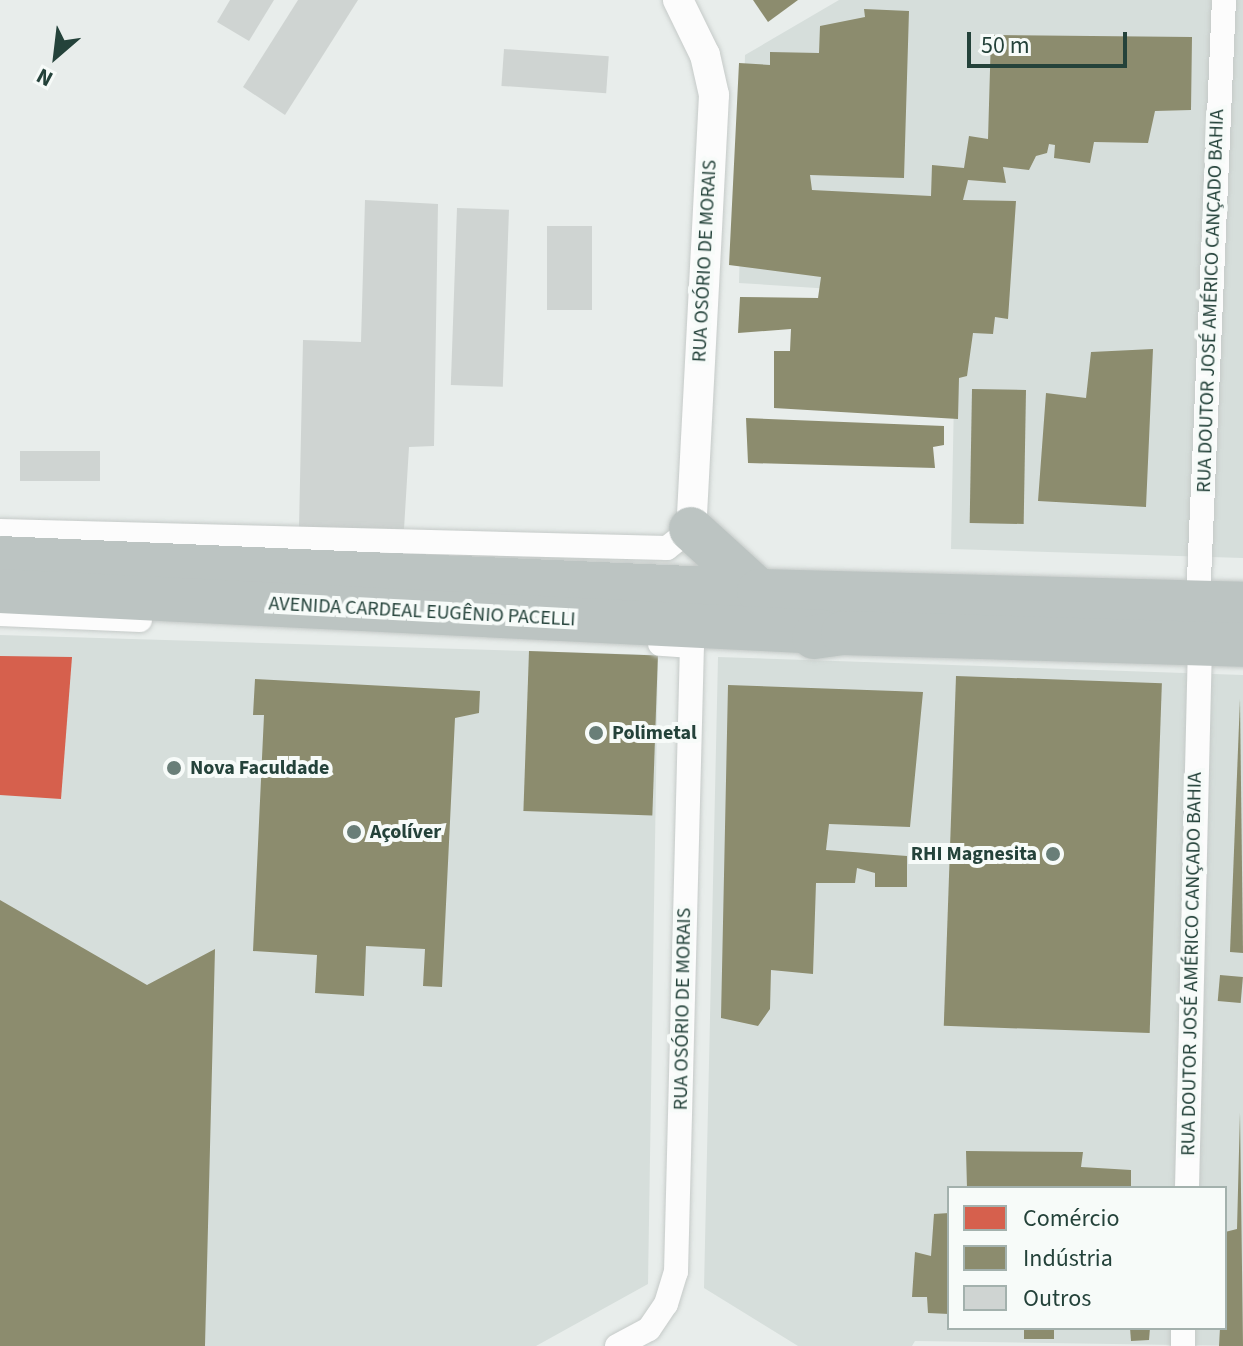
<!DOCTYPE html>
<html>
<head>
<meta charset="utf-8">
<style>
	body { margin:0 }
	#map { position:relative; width:1243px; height:1346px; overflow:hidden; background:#e8edeb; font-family:"Source Sans 3",sans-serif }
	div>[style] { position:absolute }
	.built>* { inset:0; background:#d6dedb }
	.shops>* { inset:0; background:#d6604d }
	.industry>* { inset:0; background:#8c8c6e; transform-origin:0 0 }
	.building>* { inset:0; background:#cfd4d2; transform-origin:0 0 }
	.roads { filter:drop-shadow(0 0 2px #c5cac8) drop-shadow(0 0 2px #c5cac8) }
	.minor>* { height:24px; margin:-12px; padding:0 12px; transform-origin:12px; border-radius:12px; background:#fcfcfc }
	.tertiary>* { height:30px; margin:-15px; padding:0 15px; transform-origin:15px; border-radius:15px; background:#fcfcfc }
	.motorway>* { height:44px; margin:-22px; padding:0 22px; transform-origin:22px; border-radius:22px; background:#bcc4c2 }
	.dots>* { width:22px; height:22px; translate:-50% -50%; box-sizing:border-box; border:4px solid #f7fbf9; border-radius:50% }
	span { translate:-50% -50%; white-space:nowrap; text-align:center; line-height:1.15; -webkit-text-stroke:8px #f7fbf9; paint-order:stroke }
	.street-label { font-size:20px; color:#24423a }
	.poi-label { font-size:20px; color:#24423a; font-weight:700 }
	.left { translate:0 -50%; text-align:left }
	.right { translate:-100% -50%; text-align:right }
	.legend { position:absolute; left:947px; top:1186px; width:280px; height:144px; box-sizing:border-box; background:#f7fbf9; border:2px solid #a3b1ad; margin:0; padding:10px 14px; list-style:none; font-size:24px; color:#24423a }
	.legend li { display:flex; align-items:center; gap:16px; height:40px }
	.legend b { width:40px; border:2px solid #a3b1ad }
	.north { position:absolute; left:16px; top:16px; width:80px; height:80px; -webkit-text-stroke:6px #f7fbf9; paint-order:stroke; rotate:208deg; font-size:22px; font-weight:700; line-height:32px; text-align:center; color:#24423a }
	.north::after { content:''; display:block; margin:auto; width:28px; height:36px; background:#24423a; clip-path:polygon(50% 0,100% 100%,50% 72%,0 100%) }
	.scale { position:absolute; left:967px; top:32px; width:160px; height:36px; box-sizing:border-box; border:4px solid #24423a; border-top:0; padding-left:10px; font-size:24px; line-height:28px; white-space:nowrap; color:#24423a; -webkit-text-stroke:6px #f7fbf9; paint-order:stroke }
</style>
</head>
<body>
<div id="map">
	<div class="built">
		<div style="clip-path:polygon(839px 0,1243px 0,1243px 558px,951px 549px,956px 297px,739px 283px,745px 55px)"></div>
		<div style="clip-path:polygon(0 635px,658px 655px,648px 1284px,536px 1346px,0 1346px)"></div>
		<div style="clip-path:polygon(evenodd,718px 657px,1243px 675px,1243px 1346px,915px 1341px,912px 1346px,798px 1346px,704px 1288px,718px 657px,949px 1188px,1225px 1188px,1225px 1328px,949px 1328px,949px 1188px)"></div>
	</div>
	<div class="shops">
		<div style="clip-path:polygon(0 656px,72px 657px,61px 799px,0 795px)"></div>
	</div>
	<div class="industry">
		<div style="clip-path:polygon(753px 0,798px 0,768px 22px)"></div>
		<div style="clip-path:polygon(864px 9px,909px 11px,904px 178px,810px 175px,812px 190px,931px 196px,932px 165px,964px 168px,969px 136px,988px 139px,991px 35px,1192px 37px,1191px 110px,1155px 111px,1148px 143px,1094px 142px,1090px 163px,1054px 158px,1055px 145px,1049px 144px,1047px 153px,1036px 156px,1029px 170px,1003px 167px,1006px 183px,968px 180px,963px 200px,1016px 201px,1008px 319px,995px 317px,993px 334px,973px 333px,967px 376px,959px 378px,958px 419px,774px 408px,774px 351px,790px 351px,791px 329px,738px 333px,740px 297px,818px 298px,821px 277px,729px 265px,739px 63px,770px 65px,770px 52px,819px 53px,820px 26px,865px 17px)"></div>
		<div style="clip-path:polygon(1153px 349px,1146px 507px,1038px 501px,1046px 393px,1086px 398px,1091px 352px)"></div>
		<div style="left:1026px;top:390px;width:134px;height:54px;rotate:91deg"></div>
		<div style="clip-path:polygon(746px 418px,944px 426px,944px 445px,933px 447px,935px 468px,748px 463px)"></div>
		<div style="left:529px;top:651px;width:129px;height:160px;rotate:2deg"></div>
		<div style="left:956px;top:676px;width:206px;height:350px;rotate:2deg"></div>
		<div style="clip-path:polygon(255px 679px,480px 691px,479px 713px,455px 718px,442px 987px,423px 986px,425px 949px,366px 946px,364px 996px,315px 993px,317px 955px,253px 951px,264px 715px,253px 715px)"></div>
		<div style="clip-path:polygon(728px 685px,923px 692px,910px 827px,829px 824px,826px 850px,907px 856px,907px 887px,875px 887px,875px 873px,857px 868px,855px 883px,816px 883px,813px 974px,771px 970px,770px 1009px,758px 1026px,721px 1018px)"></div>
		<div style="clip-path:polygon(1240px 699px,1243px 953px,1230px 952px)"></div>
		<div style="clip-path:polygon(0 900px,147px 985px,215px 949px,205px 1346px,0 1346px)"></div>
		<div style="left:1220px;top:975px;width:23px;height:26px;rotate:5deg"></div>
		<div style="clip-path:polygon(1240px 1112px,1243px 1346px,1219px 1346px,1220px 1328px,1225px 1328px,1225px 1232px,1237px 1229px)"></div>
		<div style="clip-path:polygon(966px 1151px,1083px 1152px,1081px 1167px,1131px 1170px,1131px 1188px,967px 1188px)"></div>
		<div style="clip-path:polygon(949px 1213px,949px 1314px,928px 1313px,927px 1297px,912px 1297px,915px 1252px,931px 1256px,934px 1214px)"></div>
		<div style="left:1024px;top:1328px;width:30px;height:11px"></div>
		<div style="clip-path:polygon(1130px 1328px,1150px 1328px,1149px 1340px,1131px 1341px)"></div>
	</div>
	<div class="building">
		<div style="clip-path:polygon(230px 0,274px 0,249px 41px,217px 22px)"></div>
		<div style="clip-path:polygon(298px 0,358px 0,285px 115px,243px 87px)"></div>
		<div style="left:504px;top:49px;width:105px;height:37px;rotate:4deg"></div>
		<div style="clip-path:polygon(365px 200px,438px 204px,434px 446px,409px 447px,404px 529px,299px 528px,303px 340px,361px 342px)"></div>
		<div style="left:457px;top:208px;width:52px;height:177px;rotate:2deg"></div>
		<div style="left:547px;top:226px;width:45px;height:84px"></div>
		<div style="left:100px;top:451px;width:30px;height:80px;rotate:90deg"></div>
	</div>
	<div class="roads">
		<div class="minor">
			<div style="left:0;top:531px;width:667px;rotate:1.46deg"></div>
			<div style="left:667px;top:548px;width:31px;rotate:-38deg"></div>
			<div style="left:1198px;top:602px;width:603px;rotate:-87.53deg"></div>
			<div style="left:0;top:614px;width:140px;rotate:2.5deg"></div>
			<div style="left:1187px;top:1188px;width:544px;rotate:-88.63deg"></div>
			<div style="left:617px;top:1346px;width:36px;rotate:-28deg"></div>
			<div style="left:649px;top:1329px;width:30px;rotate:-56deg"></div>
			<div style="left:666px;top:1304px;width:34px;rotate:-73deg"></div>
			<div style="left:676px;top:1272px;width:626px;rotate:-88.54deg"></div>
			<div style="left:692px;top:646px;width:32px;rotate:-176deg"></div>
			<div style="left:1183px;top:1346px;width:18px;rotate:-90deg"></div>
		</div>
		<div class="tertiary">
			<div style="left:678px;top:0;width:61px;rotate:63.9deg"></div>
			<div style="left:705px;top:55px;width:41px;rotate:77.3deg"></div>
			<div style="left:714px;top:95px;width:435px;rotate:93deg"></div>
		</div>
		<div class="motorway">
			<div style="left:691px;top:529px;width:92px;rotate:42.4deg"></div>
			<div style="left:0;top:558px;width:760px;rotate:2.49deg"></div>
			<div style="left:759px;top:591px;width:484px;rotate:1.5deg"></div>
			<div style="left:0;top:591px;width:844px;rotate:2.85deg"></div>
			<div style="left:814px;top:637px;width:29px;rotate:-8deg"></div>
			<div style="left:843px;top:633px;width:400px;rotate:1.7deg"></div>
		</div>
	</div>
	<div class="dots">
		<div style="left:596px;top:733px;background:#697e78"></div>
		<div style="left:174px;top:768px;background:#697e78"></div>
		<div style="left:354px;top:832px;background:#697e78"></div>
		<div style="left:1053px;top:854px;background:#697e78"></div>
	</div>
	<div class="street-label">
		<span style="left:705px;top:261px;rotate:-87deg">RUA OSÓRIO DE MORAIS</span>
		<span style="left:1211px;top:301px;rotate:-88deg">RUA DOUTOR JOSÉ AMÉRICO CANÇADO BAHIA</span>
		<span style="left:422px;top:612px;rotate:3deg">AVENIDA CARDEAL EUGÊNIO PACELLI</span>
		<span style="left:1192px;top:964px;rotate:-89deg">RUA DOUTOR JOSÉ AMÉRICO CANÇADO BAHIA</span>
		<span style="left:683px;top:1009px;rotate:-89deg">RUA OSÓRIO DE MORAIS</span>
	</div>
	<div class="poi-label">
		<span class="left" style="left:612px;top:733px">Polimetal</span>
		<span class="left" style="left:190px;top:768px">Nova Faculdade</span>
		<span class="left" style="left:370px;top:832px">Açolíver</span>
		<span class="right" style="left:1037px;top:854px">RHI Magnesita</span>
	</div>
	<ul class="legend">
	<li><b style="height:22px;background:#d6604d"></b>Comércio</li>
	<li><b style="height:22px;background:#8c8c6e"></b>Indústria</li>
	<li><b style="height:22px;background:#cfd4d2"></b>Outros</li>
	</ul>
	<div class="north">N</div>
	<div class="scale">50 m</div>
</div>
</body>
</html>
